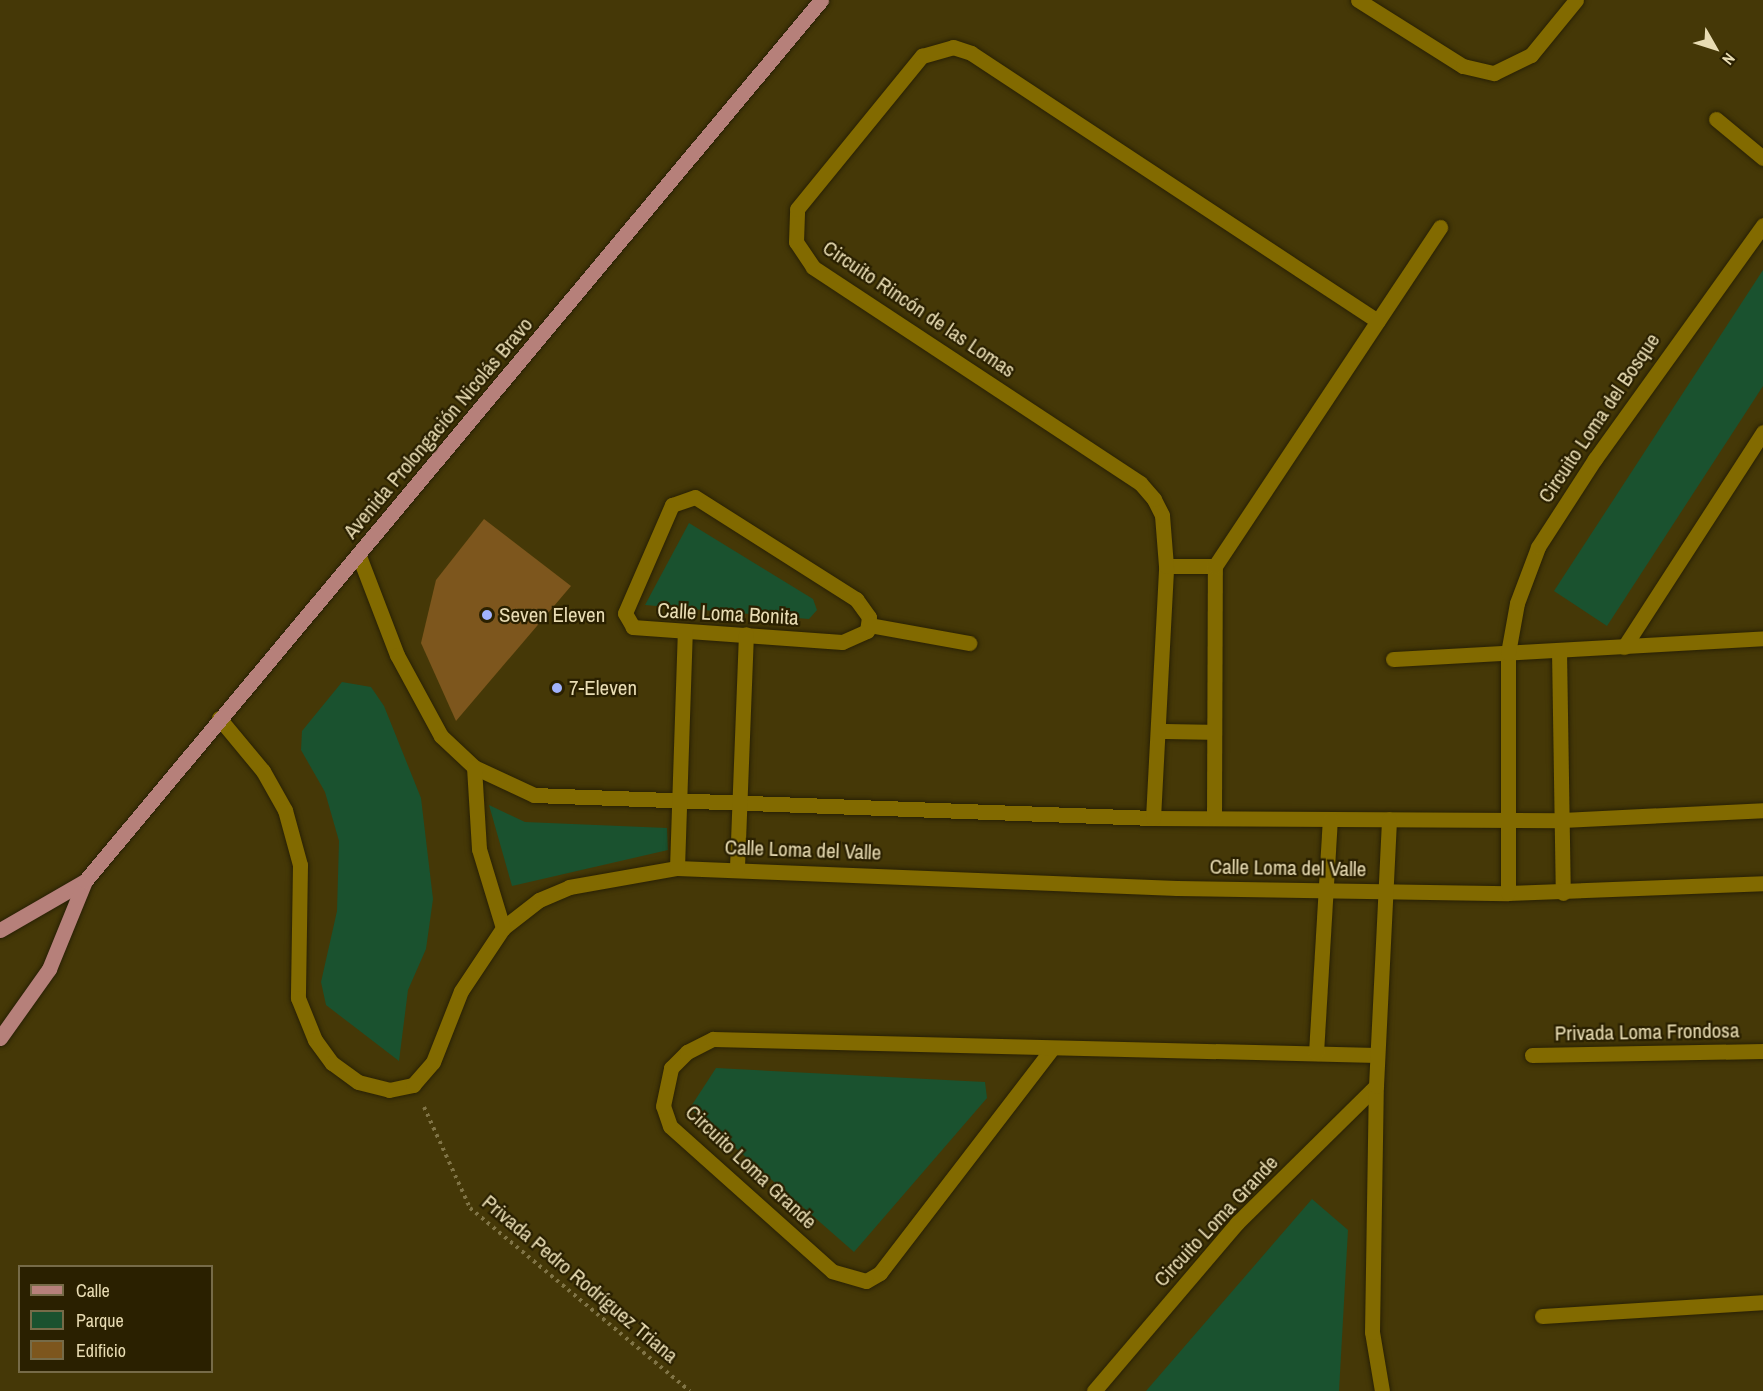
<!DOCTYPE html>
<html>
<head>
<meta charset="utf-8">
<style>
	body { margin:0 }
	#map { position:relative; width:1763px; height:1391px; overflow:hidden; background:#453807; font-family:"Archivo Narrow",sans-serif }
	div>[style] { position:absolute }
	.green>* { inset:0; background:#1a522f }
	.building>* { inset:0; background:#7d561d }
	.path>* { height:4px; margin-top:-2px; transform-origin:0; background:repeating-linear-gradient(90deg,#807446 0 3px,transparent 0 7.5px) }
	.roads { filter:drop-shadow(0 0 2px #282005) drop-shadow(0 0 2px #282005) }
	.minor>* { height:15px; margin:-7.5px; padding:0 7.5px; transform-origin:7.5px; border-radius:7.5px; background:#826a00 }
	.major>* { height:15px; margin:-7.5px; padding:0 7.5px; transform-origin:7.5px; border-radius:7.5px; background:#b6807a }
	.dots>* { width:16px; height:16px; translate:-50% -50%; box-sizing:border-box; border:3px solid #2a2000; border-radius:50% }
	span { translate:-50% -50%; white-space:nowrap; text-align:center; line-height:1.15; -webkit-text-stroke:4.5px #2a2000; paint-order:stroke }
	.street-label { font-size:21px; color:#e8dcb3 }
	.poi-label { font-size:21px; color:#e8dcb3 }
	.left { translate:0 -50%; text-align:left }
	.legend { position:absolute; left:18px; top:1265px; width:195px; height:108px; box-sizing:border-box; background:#2a2000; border:2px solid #766b48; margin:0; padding:8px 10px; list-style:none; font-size:18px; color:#e8dcb3 }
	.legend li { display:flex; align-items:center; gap:12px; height:30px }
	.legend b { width:30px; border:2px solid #766b48 }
	.north { position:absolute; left:1685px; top:18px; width:60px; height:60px; -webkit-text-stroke:4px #2a2000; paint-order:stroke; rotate:129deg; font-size:16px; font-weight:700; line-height:24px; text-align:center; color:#e8dcb3 }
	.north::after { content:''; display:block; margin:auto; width:21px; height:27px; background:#e8dcb3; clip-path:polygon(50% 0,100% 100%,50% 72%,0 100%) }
</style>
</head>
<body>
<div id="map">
	<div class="green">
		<div style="clip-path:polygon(1763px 270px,1763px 386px,1607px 626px,1554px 591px)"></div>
		<div style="clip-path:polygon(689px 523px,813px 599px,817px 610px,809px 619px,645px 605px)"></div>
		<div style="clip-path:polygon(342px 682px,371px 687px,384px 706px,421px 798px,433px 899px,426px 949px,408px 990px,399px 1061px,326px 1005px,321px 982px,337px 911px,339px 841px,325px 792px,301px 750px,302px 731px)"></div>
		<div style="clip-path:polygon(489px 805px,525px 822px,667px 828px,668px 850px,512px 886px)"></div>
		<div style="clip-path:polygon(716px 1068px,985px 1082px,987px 1098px,854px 1252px,690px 1108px)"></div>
		<div style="clip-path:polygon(1312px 1199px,1348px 1230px,1339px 1391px,1146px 1391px)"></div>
	</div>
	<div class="building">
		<div style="clip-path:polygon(484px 519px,571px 586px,456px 721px,421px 643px,436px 580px)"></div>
	</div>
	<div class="path">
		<div style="left:424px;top:1107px;width:111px;rotate:65.5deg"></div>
		<div style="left:470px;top:1208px;width:286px;rotate:39.8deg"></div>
	</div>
	<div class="roads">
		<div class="minor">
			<div style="left:1358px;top:0;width:124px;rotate:32.2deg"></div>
			<div style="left:1463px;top:66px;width:32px;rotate:13deg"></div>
			<div style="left:1494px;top:73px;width:41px;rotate:-25.9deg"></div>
			<div style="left:1531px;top:55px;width:71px;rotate:-50.7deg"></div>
			<div style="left:1716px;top:119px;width:61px;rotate:39.7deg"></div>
			<div style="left:695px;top:497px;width:191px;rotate:32.4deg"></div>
			<div style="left:856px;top:599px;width:22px;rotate:54deg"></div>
			<div style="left:869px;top:617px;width:14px;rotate:98deg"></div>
			<div style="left:867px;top:631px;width:27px;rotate:156deg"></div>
			<div style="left:842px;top:642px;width:210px;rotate:-175.9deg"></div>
			<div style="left:633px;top:627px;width:16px;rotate:-120deg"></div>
			<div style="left:625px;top:613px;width:118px;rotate:-66.5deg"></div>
			<div style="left:672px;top:505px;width:24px;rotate:-19deg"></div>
			<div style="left:359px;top:556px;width:106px;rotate:69deg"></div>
			<div style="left:397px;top:655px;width:92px;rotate:61.5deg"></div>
			<div style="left:441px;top:736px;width:45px;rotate:43.2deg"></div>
			<div style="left:474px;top:767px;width:66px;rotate:25deg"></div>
			<div style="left:534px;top:795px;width:619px;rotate:2.13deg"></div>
			<div style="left:1153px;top:818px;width:409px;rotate:0.3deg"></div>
			<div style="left:1562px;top:820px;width:201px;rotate:-2.8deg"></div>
			<div style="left:1166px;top:566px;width:49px"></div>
			<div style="left:869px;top:625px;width:102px;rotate:10.2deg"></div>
			<div style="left:1624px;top:647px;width:256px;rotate:-57.1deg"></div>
			<div style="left:1559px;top:650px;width:243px;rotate:89.1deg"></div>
			<div style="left:1393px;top:659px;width:371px;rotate:-3.2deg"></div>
			<div style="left:219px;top:718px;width:69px;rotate:50.3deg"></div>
			<div style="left:263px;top:771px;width:45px;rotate:60.6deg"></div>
			<div style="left:285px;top:810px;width:57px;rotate:74.7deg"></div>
			<div style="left:300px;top:865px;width:133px;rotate:90.9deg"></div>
			<div style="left:298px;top:998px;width:45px;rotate:68deg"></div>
			<div style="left:315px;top:1040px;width:29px;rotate:54deg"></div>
			<div style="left:332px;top:1063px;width:32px;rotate:36deg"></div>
			<div style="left:358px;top:1082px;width:32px;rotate:14deg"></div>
			<div style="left:389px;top:1090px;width:25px;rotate:-12deg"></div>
			<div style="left:413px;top:1085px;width:30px;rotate:-49deg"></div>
			<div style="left:433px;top:1062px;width:76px;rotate:-68.5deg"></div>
			<div style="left:461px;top:991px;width:76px;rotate:-56.3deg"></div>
			<div style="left:503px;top:928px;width:46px;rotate:-37.9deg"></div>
			<div style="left:539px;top:900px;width:33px;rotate:-23deg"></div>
			<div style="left:569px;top:887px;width:110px;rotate:-10deg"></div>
			<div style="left:677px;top:868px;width:500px;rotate:2.29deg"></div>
			<div style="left:1177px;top:888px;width:331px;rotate:0.9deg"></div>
			<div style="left:1508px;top:893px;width:255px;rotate:-2.2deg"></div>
			<div style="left:1158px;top:731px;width:56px;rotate:1deg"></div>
			<div style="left:474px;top:767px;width:82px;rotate:86.5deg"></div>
			<div style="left:479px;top:849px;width:83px;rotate:73.1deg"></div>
			<div style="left:1153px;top:818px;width:252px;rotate:-87deg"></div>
			<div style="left:1166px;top:566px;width:51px;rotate:-94.5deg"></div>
			<div style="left:1162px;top:515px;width:18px;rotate:-117deg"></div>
			<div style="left:1154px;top:499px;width:21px;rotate:-131deg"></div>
			<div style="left:1140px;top:483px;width:392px;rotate:-146.6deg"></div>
			<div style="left:813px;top:267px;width:30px;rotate:-124deg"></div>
			<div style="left:796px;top:242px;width:33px;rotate:-88deg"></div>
			<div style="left:797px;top:209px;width:198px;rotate:-50.8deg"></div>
			<div style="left:922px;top:56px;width:32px;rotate:-16deg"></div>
			<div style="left:953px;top:47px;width:19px;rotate:18deg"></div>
			<div style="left:971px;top:53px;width:487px;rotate:33.4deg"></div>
			<div style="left:1214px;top:818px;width:252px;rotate:-89.8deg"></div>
			<div style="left:1215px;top:566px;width:407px;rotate:-56.4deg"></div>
			<div style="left:737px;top:867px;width:233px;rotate:-87.8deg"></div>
			<div style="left:677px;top:868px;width:235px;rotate:-88.1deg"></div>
			<div style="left:1508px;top:893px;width:240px;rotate:-90deg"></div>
			<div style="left:1508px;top:653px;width:51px;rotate:-79.8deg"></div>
			<div style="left:1517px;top:603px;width:60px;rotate:-69.4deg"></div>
			<div style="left:1538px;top:547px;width:105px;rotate:-57.1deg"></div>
			<div style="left:1595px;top:459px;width:288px;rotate:-54.3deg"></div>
			<div style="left:1051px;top:1050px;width:281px;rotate:127.5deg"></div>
			<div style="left:880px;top:1273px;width:16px;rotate:150deg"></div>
			<div style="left:866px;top:1281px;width:35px;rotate:-164deg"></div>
			<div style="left:832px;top:1271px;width:217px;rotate:-138.2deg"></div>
			<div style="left:670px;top:1126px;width:21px;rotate:-109deg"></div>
			<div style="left:663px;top:1106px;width:39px;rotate:-78deg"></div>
			<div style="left:671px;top:1068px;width:23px;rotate:-45deg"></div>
			<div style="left:687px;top:1052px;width:29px;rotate:-27deg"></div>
			<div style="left:713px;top:1039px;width:664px;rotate:1.38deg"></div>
			<div style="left:1316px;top:1053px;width:234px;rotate:-86.6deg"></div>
			<div style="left:1532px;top:1055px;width:231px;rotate:-1deg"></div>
			<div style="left:1542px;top:1316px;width:221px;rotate:-3.6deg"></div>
			<div style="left:1094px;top:1391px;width:221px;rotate:-49.6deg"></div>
			<div style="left:1237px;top:1223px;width:195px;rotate:-44.6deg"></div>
			<div style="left:1382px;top:1391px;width:60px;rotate:-99.6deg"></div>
			<div style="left:1372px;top:1332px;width:246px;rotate:-89.1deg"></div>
			<div style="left:1376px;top:1086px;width:267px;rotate:-87.2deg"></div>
		</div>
		<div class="major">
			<div style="left:0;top:930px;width:98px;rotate:-30deg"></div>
			<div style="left:0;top:1038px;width:85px;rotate:-54.6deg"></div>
			<div style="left:49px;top:969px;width:95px;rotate:-67.8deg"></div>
			<div style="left:85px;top:881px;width:1148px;rotate:-50.12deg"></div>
		</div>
	</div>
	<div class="dots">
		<div style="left:487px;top:615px;background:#a1b3fd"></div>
		<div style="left:557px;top:688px;background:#a1b3fd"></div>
	</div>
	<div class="street-label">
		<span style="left:919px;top:309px;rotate:34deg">Circuito Rincón de las Lomas</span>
		<span style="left:1599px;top:418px;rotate:-56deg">Circuito Loma del Bosque</span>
		<span style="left:438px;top:428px;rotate:-50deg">Avenida Prolongación Nicolás Bravo</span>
		<span style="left:728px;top:614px;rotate:3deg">Calle Loma Bonita</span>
		<span style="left:803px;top:850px;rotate:2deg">Calle Loma del Valle</span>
		<span style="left:1288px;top:868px;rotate:1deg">Calle Loma del Valle</span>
		<span style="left:1647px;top:1032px;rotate:-1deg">Privada Loma Frondosa</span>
		<span style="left:751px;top:1167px;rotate:43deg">Circuito Loma Grande</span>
		<span style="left:1216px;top:1221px;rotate:-47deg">Circuito Loma Grande</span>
		<span style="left:580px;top:1279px;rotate:40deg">Privada Pedro Rodríguez Triana</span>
	</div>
	<div class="poi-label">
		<span class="left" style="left:499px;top:615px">Seven Eleven</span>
		<span class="left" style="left:569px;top:688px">7-Eleven</span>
	</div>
	<ul class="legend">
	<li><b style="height:8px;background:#b6807a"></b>Calle</li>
	<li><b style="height:16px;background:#1a522f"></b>Parque</li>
	<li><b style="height:16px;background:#7d561d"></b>Edificio</li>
	</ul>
	<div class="north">N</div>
</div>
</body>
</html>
